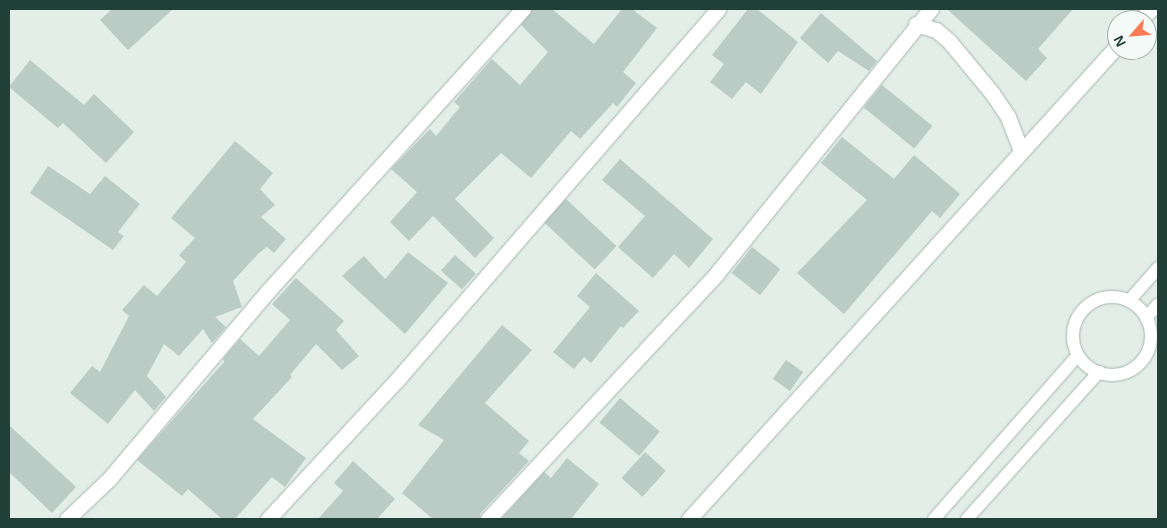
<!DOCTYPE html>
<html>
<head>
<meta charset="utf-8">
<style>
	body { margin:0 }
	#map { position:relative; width:1167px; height:528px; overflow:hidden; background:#e3eee9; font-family:Arial,sans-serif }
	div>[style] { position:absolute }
	.building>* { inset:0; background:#baccc5; transform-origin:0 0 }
	.roads { filter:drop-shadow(0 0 1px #a5b6b0) drop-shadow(0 0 1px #a5b6b0) }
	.lane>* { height:12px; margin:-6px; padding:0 6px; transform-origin:6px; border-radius:6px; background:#fff }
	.lane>.ring { margin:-6px; padding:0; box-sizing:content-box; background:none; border:12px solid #fff; border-radius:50% }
	.street>* { height:15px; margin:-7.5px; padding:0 7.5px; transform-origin:7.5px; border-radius:7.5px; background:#fff }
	span { translate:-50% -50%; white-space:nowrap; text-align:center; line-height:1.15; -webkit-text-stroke:5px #f4faf7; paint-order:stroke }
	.frame { position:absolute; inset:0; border:10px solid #214038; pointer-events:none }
	.north { position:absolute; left:1107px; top:10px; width:50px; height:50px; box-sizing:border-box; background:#f4faf7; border:1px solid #a0b0ab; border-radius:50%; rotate:243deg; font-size:14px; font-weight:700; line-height:20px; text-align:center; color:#214038 }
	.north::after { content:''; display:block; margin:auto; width:18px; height:22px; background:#fc7b52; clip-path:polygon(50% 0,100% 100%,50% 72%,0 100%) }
</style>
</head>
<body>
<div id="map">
	<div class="building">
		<div style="clip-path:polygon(112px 9px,173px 9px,128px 50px,100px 20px)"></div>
		<div style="clip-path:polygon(532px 9px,552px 9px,594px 44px,622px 9px,632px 9px,657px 28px,623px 72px,636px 83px,617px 107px,613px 103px,580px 139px,571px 131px,531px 178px,501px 153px,455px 199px,494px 238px,475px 258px,433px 216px,409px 241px,390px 222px,417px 192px,391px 169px,430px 129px,436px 136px,460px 107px,454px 102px,492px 59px,520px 85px,548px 52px,521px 25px)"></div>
		<div style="clip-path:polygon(748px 9px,757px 9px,798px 42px,761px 94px,746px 82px,732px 99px,710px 82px,724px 64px,712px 55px)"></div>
		<div style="clip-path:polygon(947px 9px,1073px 9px,1038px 49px,1047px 58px,1026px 81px)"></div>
		<div style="clip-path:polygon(821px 13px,877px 61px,869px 71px,838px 51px,828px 63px,800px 38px)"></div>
		<div style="clip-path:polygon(30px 60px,84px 105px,94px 94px,134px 132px,106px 163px,63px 123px,58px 128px,9px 87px)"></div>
		<div style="left:882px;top:85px;width:65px;height:29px;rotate:39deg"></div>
		<div style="clip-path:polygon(842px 137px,894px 179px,914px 155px,960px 194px,940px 218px,932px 211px,844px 314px,797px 273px,867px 200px,821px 163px)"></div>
		<div style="clip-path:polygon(235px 141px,273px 173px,260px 189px,275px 205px,261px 217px,286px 239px,274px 253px,267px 247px,259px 253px,233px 281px,242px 307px,215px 317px,226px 327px,212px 343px,203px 329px,179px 356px,164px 344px,147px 376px,166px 397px,154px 411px,135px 390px,108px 424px,70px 393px,92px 366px,100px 372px,129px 316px,122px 310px,144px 285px,157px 296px,186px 262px,179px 255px,195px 238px,171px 218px)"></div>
		<div style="clip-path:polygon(620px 159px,713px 239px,689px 268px,674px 254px,653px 278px,618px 247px,645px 216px,602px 180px)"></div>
		<div style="clip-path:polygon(48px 166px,90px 194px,105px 176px,140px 204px,118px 232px,124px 236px,113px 250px,30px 193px)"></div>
		<div style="left:566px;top:199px;width:69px;height:32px;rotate:43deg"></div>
		<div style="left:752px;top:247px;width:36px;height:33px;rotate:38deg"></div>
		<div style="clip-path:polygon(408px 252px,448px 283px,405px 334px,342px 276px,364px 256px,385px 279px)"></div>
		<div style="left:455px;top:255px;width:28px;height:21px;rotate:42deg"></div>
		<div style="clip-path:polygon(596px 273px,639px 311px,623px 328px,621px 326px,591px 363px,584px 357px,574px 369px,553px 352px,590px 307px,577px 296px)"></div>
		<div style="clip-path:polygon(296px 278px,344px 321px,336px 330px,359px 356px,342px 370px,316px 344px,290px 375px,292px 377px,253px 419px,306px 458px,285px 487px,272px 477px,235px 519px,222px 519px,188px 489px,182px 496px,137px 460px,224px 362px,223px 359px,240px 339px,259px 356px,290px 320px,272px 304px)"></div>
		<div style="clip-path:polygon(502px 325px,532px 350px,485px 403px,529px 441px,519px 453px,529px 461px,481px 513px,479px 519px,433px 519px,402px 493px,444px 440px,418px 425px)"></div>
		<div style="left:786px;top:360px;width:21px;height:23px;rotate:35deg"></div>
		<div style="left:620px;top:398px;width:52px;height:32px;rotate:40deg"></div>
		<div style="clip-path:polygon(9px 425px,76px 487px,52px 513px,9px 472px)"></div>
		<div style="left:645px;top:452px;width:28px;height:35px;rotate:42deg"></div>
		<div style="clip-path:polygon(567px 458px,599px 484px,571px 519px,501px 519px,544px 472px,551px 478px)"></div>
		<div style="clip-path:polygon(353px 461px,395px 499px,377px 519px,318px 519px,343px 491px,334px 483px)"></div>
	</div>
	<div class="roads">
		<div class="lane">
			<div class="ring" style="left:1073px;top:297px;width:66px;height:66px"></div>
			<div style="left:1129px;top:301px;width:44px;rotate:-48.7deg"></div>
			<div style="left:1146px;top:318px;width:18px;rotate:-49deg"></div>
			<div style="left:934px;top:519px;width:218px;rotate:-48.7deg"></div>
			<div style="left:967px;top:519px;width:198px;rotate:-48.1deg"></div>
		</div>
		<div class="street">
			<div style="left:1140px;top:20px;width:16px;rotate:-45deg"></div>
			<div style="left:916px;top:24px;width:21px;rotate:17deg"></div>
			<div style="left:936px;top:30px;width:17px;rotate:40deg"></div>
			<div style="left:949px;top:41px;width:67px;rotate:50.4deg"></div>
			<div style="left:992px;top:93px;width:29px;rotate:56deg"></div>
			<div style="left:1008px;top:117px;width:36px;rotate:69deg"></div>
			<div style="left:67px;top:519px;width:58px;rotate:-43.6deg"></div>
			<div style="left:109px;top:479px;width:246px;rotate:-49.8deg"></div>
			<div style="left:268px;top:291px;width:380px;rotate:-47.9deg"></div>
			<div style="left:268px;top:519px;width:188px;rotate:-47.2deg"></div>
			<div style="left:396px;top:381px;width:492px;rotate:-49.1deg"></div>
			<div style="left:488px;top:519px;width:336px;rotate:-47deg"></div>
			<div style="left:717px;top:273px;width:340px;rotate:-51deg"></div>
			<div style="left:689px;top:519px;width:638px;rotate:-47.86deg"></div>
		</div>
	</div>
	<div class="frame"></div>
	<div class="north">N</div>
</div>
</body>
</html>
